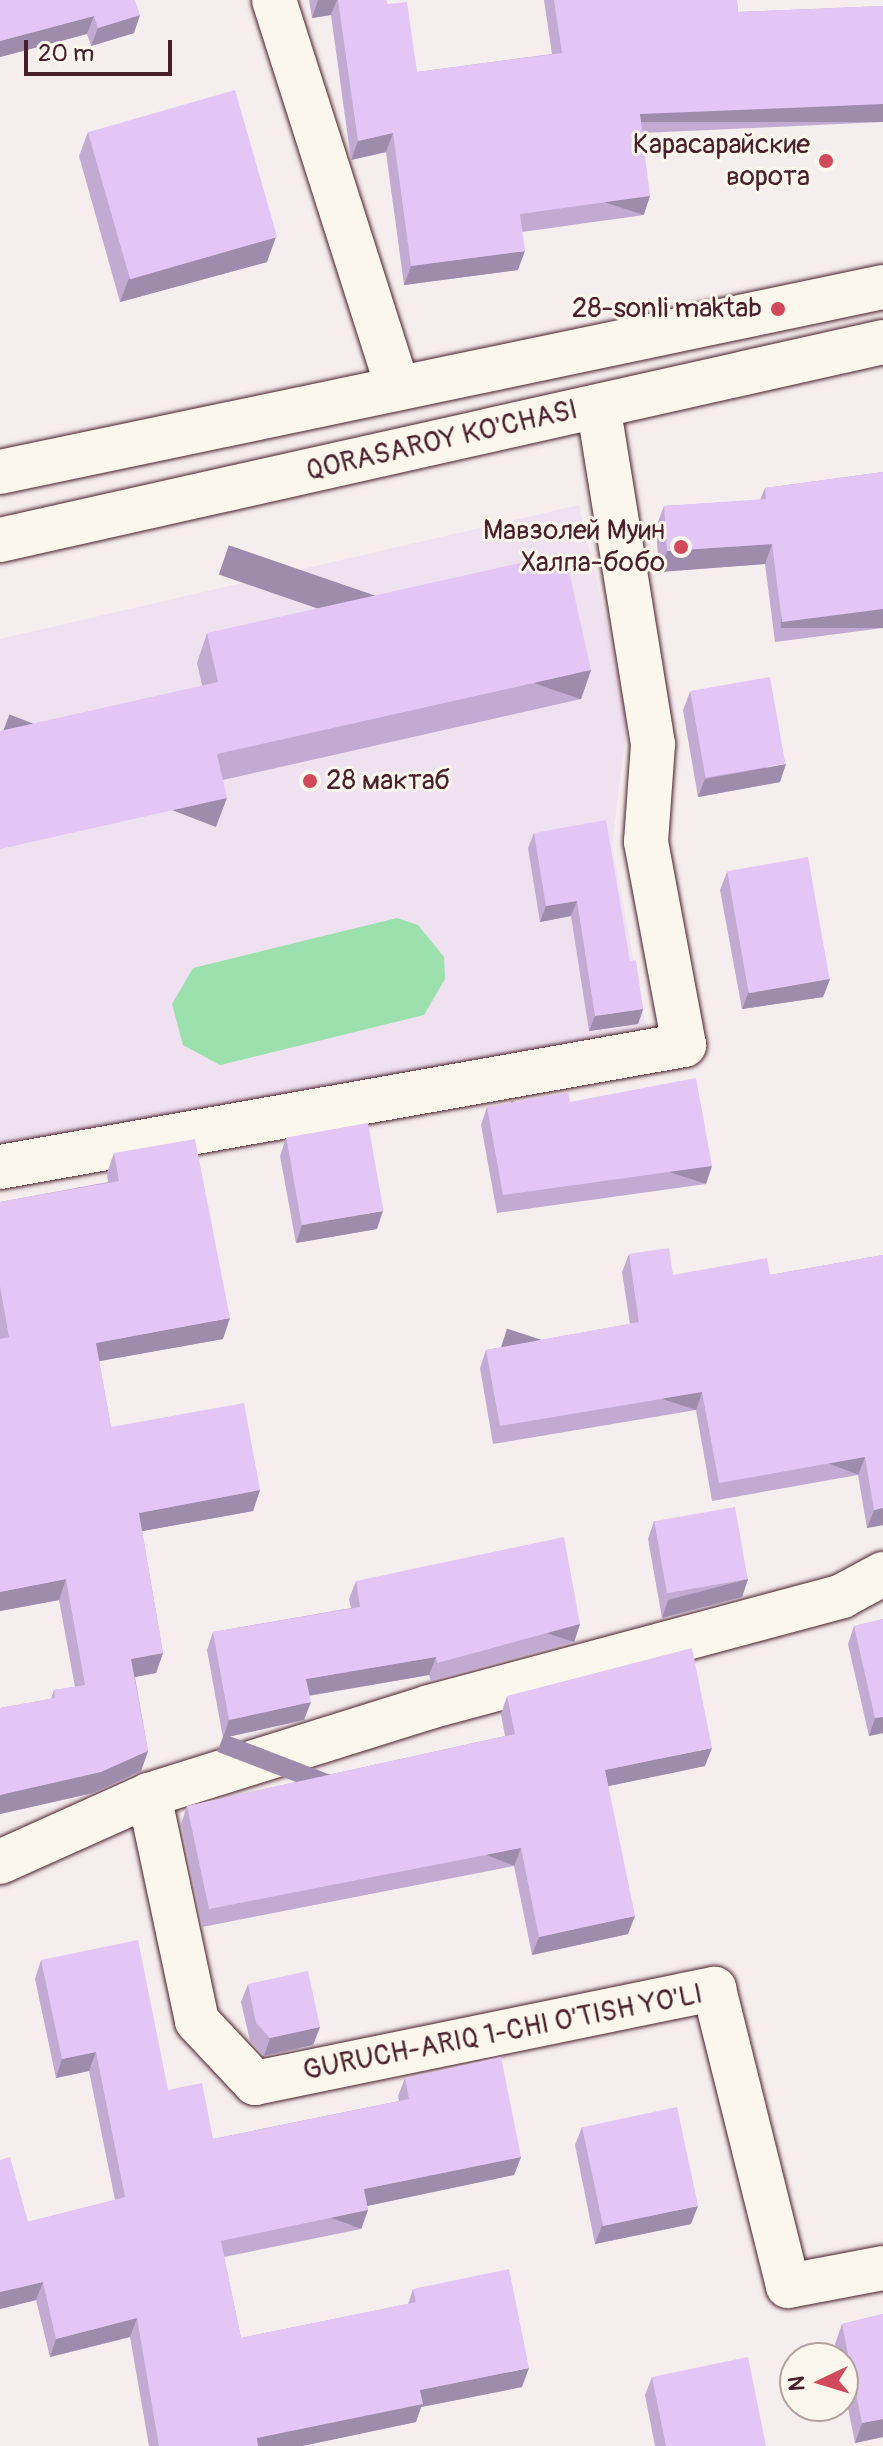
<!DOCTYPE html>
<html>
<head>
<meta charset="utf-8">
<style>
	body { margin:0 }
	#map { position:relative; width:883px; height:2446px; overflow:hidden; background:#f6edee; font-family:Pangolin,sans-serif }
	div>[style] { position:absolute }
	.built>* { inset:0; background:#f0e1f0 }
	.green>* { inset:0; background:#9be0ad }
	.roads { filter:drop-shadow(0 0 2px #4a1f2b) drop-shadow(0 0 2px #4a1f2b) }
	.minor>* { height:44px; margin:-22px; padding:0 22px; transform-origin:22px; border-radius:22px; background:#fbf7ec }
	.major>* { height:44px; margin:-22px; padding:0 22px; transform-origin:22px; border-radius:22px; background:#fbf7ec }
	.wall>* { inset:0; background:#c3aad3 }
	.shaded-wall>* { inset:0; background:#9f8bac; transform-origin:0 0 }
	.building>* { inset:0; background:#e3c6f5; transform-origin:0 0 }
	.dots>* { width:22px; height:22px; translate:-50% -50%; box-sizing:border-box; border:4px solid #fbf7ec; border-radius:50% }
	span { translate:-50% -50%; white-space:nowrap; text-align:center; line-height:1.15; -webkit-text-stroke:6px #fbf7ec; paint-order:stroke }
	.poi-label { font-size:28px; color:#4a1f2b }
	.right { translate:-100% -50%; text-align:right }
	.left { translate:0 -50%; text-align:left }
	.street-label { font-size:28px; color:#4a1f2b }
	.north { position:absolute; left:779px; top:2342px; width:80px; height:80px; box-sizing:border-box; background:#fbf7ec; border:2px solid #b4a19f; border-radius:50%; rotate:266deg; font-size:22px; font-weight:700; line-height:32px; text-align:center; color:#4a1f2b }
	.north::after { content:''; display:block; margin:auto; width:28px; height:36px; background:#d1495b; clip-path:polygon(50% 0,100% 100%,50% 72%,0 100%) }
	.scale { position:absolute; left:24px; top:40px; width:148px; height:36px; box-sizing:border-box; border:4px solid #4a1f2b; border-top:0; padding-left:10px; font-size:24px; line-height:28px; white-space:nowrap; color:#4a1f2b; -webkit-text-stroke:6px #fbf7ec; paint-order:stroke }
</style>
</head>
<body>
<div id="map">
	<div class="built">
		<div style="clip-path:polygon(579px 505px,628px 716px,612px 845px,646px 1027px,0 1160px,0 639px)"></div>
	</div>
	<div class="green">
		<div style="clip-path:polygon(397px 918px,418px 925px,444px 957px,445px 979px,424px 1015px,220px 1065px,183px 1045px,172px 1004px,193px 968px)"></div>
	</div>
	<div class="roads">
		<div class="minor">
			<div style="left:274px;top:0;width:407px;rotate:72.3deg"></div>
			<div style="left:0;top:1167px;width:695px;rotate:-10.11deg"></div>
			<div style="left:684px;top:1045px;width:207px;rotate:-100.6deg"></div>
			<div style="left:646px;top:842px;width:98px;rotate:-85.9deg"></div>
			<div style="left:653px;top:744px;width:342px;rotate:-99.2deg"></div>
			<div style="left:149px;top:1795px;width:231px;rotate:78deg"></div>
			<div style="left:197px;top:2021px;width:85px;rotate:46.9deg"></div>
			<div style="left:255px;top:2083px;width:469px;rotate:-11.6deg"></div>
			<div style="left:714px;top:1989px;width:306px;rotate:76deg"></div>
			<div style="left:788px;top:2286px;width:97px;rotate:-10.7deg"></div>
			<div style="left:0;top:1862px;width:163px;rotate:-24.2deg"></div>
			<div style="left:149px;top:1795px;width:294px;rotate:-17.4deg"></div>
			<div style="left:429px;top:1707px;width:428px;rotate:-15deg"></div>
			<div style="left:842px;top:1596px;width:47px;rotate:-28.2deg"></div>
		</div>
		<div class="major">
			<div style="left:0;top:472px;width:902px;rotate:-11.83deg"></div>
			<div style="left:0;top:540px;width:905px;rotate:-12.64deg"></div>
		</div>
	</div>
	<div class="wall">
		<div style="clip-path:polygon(0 0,135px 0,134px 33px,91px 46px,87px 34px,0 57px)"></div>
		<div style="clip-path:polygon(309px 0,386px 0,387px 4px,417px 72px,552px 54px,544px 0,737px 0,738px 12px,883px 6px,883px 122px,642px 133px,644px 215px,522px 232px,518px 270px,404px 285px,386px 152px,351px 160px,331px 15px,312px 18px)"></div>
		<div style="clip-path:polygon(88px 132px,267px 262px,120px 302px,79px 156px)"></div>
		<div style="clip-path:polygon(883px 472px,883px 628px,775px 642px,765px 564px,659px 572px,656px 527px,664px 506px,760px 500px,765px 488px)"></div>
		<div style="clip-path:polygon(207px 633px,591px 670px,581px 699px,223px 780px,216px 827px,202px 685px,197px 663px)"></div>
		<div style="clip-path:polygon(690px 692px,780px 782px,698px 797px,683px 710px)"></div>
		<div style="clip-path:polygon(534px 833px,630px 961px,643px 1009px,638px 1024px,589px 1031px,571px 916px,540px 922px,528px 848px)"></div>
		<div style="clip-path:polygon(727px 872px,830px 979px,823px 997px,742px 1009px,720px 890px)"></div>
		<div style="clip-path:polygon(570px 1102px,706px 1184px,497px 1213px,481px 1125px,487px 1107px)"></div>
		<div style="clip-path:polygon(286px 1138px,377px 1229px,296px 1243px,280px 1156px)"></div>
		<div style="clip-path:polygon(114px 1153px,223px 1339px,99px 1361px,111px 1427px,260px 1490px,253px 1511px,142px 1531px,163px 1653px,156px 1673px,135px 1677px,148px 1751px,141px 1771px,93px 1793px,0 1814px,0 1708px,51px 1699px,54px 1690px,75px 1687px,59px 1600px,0 1611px,0 1202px,108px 1182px,107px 1173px)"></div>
		<div style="clip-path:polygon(629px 1254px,673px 1275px,770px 1275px,883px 1255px,883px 1525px,867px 1528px,858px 1475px,712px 1501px,696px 1410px,493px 1444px,480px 1368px,486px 1350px,630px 1324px,622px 1272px)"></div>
		<div style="clip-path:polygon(654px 1521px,748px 1579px,742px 1597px,662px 1618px,648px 1539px)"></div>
		<div style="clip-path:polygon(356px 1581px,580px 1624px,574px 1642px,431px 1681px,429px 1675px,309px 1696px,304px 1720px,223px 1738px,207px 1650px,213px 1632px,351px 1608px,349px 1599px)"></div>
		<div style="clip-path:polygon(883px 1619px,883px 1733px,869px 1736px,848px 1644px,854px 1626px)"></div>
		<div style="clip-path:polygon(507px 1696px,705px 1766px,608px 1786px,628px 1934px,532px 1955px,514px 1866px,202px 1927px,181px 1824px,187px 1806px,505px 1736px,501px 1714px)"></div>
		<div style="clip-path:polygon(41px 1960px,213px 2139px,399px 2101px,398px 2096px,405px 2078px,521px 2157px,514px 2175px,367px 2206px,368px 2210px,361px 2229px,224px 2257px,241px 2338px,408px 2304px,413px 2289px,522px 2387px,421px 2407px,416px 2422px,302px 2446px,149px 2446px,130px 2337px,50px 2357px,36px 2300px,0 2309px,0 2160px,28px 2222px,115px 2200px,89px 2071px,56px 2078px,35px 1979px)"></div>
		<div style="clip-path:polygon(248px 1984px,320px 2027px,313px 2045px,264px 2056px,250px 2041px,241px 2002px)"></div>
		<div style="clip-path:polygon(582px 2127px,691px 2224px,595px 2244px,575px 2145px)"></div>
		<div style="clip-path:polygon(883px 2314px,883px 2437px,855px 2443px,843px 2383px,843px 2358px,838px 2358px,835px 2344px,842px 2324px)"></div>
		<div style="clip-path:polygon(652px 2377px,766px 2446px,655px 2446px,645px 2395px)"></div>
	</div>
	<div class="shaded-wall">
		<div style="clip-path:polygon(318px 0,337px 0,331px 15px,312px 18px)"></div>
		<div style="clip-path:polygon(140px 15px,134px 33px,91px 46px,98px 28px)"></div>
		<div style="clip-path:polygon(94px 16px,87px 34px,0 57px,0 41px)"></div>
		<div style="left:883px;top:104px;width:18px;height:243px;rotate:90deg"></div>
		<div style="clip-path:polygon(393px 133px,386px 152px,351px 160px,358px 141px)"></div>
		<div style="left:650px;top:196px;width:20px;height:131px;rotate:108deg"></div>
		<div style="clip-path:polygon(276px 237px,267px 262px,120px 302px,129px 278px)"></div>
		<div style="clip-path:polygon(525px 251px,518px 270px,404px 285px,411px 266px)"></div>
		<div style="clip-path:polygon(772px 544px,765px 564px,659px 572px,667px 551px)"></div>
		<div style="left:883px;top:609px;width:19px;height:102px;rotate:90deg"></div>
		<div style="left:591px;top:670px;width:31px;height:383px;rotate:109deg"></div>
		<div style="clip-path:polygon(786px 764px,780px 782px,698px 797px,705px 779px)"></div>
		<div style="left:227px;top:798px;width:31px;height:233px;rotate:111deg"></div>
		<div style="clip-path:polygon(577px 901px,571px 916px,540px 922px,546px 906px)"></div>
		<div style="clip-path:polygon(830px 979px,823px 997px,742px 1009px,749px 991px)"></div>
		<div style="clip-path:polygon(643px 1009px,638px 1024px,589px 1031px,595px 1016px)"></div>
		<div style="left:712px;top:1166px;width:19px;height:211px;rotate:108deg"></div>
		<div style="clip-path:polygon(383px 1211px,377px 1229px,296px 1243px,302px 1225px)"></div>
		<div style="clip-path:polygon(230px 1318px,223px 1339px,89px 1363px,96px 1343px)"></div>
		<div style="left:702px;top:1392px;width:19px;height:205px;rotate:108deg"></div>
		<div style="left:865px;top:1457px;width:19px;height:148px;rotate:111deg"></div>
		<div style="clip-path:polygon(260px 1490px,253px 1511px,132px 1533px,139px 1513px)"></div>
		<div style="clip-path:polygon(883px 1508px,883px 1525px,867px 1528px,874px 1510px)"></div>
		<div style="clip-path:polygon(66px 1579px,59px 1600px,0 1611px,0 1592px)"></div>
		<div style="clip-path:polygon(748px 1579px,742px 1597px,662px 1618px,668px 1600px)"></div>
		<div style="left:580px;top:1624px;width:19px;height:148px;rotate:108deg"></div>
		<div style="clip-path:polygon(163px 1653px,156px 1673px,124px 1679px,131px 1659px)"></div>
		<div style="clip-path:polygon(436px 1657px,429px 1675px,300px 1697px,306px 1679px)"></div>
		<div style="clip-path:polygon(311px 1702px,304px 1720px,223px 1738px,229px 1720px)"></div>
		<div style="clip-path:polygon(883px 1717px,883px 1733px,869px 1736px,875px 1718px)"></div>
		<div style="clip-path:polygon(712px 1748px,705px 1766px,599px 1788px,605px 1770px)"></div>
		<div style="clip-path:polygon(148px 1751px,141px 1771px,93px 1793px,0 1814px,0 1795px)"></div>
		<div style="left:521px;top:1848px;width:19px;height:318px;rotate:111deg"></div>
		<div style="clip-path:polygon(635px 1916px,628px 1934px,532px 1955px,539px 1937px)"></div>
		<div style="clip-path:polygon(320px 2027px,313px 2045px,264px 2056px,270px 2038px)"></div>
		<div style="clip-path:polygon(96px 2052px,89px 2071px,56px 2078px,62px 2059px)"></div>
		<div style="clip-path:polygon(521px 2157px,514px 2175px,357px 2208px,364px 2189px)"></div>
		<div style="clip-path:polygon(698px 2206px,691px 2224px,595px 2244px,602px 2226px)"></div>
		<div style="left:368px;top:2210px;width:20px;height:150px;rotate:110deg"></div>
		<div style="clip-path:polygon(43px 2282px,36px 2300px,0 2309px,0 2292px)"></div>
		<div style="clip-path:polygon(137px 2318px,130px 2337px,50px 2357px,56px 2339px)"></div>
		<div style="clip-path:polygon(529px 2368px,522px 2387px,421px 2407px,416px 2422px,302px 2446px,254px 2446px,257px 2438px,420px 2390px)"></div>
		<div style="clip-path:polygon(883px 2419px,883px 2437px,855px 2443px,862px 2423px)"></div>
	</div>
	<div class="building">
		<div style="clip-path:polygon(0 0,135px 0,140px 15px,98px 28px,94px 16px,0 41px)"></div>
		<div style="clip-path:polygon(338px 0,386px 0,387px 4px,407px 2px,417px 72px,562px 53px,554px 0,737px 0,738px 12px,883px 6px,883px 104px,640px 114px,650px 196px,520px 214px,525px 251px,411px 266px,393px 133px,358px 141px)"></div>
		<div style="left:235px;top:90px;width:153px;height:153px;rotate:74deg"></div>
		<div style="clip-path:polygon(883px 472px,883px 609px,782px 622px,772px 544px,667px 551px,664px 506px,766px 499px,765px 488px)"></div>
		<div style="clip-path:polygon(565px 553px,591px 670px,217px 754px,227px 798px,0 849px,0 731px,218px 682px,207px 633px)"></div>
		<div style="left:770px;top:677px;width:88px;height:81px;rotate:80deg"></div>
		<div style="clip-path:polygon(606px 820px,630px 961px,636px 960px,643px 1009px,595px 1016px,577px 901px,546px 906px,534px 833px)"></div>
		<div style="left:808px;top:857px;width:124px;height:82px;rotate:80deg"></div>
		<div style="clip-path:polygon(696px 1078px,712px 1166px,503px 1195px,487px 1107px,568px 1092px,570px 1102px)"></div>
		<div style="left:368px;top:1123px;width:89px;height:83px;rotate:80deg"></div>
		<div style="clip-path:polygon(195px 1139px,230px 1318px,96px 1343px,111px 1427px,244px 1403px,260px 1490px,139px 1513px,163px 1653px,131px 1659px,148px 1751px,101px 1772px,0 1795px,0 1708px,55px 1698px,54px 1690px,85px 1685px,66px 1579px,0 1592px,0 1339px,9px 1337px,0 1286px,0 1202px,119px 1181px,114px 1153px)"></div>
		<div style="clip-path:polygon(669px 1248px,673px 1275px,767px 1258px,770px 1275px,883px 1255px,883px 1508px,874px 1510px,865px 1457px,719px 1483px,702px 1392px,500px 1426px,486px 1350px,639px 1322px,629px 1254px)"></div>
		<div style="left:735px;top:1507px;width:73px;height:82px;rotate:80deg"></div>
		<div style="clip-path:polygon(564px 1537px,580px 1624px,437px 1663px,436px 1657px,306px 1679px,311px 1702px,229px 1720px,213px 1632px,360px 1607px,356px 1581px)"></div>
		<div style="clip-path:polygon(883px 1619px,883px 1717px,875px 1718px,854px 1626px)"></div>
		<div style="clip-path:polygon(692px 1648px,712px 1748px,605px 1770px,635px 1916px,539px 1937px,521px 1848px,209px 1909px,187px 1806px,515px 1734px,507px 1696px)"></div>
		<div style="clip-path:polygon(138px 1940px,168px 2090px,202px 2083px,213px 2139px,409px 2099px,405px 2078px,501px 2057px,521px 2157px,364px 2189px,368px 2210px,221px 2241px,241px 2338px,416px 2302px,413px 2289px,509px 2269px,529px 2368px,420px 2390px,423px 2404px,257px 2438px,258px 2446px,159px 2446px,137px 2318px,56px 2339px,43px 2282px,0 2292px,0 2160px,10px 2157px,28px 2222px,125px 2197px,96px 2052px,62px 2059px,41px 1960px)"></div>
		<div style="clip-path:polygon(308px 1971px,320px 2027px,270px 2038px,256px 2023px,248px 1984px)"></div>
		<div style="left:677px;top:2107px;width:101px;height:97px;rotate:78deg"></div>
		<div style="clip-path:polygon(883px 2314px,883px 2419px,862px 2423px,842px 2324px)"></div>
		<div style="clip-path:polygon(748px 2357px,766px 2446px,666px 2446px,652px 2377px)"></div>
	</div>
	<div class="dots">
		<div style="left:826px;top:161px;background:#d1495b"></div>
		<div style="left:778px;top:309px;background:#d1495b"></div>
		<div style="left:681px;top:547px;background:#d1495b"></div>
		<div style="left:310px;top:781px;background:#d1495b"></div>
	</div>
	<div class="poi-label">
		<span class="right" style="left:810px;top:161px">Карасарайские<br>ворота</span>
		<span class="right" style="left:762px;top:309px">28-sonli maktab</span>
		<span class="right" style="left:665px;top:547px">Мавзолей Муин<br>Халпа-бобо</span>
		<span class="left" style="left:326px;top:781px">28 мактаб</span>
	</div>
	<div class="street-label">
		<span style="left:442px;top:441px;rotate:-13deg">QORASAROY KO'CHASI</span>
		<span style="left:503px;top:2033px;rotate:-11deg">GURUCH-ARIQ 1-CHI O'TISH YO'LI</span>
	</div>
	<div class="north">N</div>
	<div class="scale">20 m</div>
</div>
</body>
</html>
